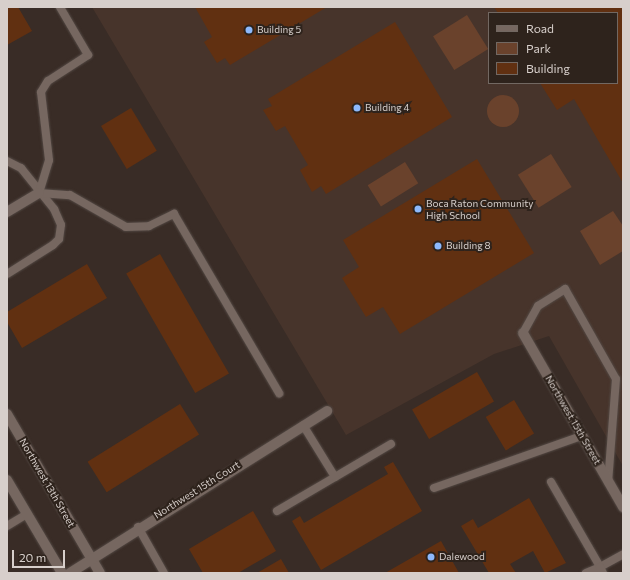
<!DOCTYPE html>
<html>
<head>
<meta charset="utf-8">
<style>
	body { margin:0 }
	#map { position:relative; width:630px; height:580px; overflow:hidden; background:#392c26; font-family:Commissioner,sans-serif }
	div>[style] { position:absolute }
	.built>* { inset:0; background:#47342b }
	.green>* { inset:0; background:#6a422c; transform-origin:0 0 }
	.round { border-radius:50% }
	.building>* { inset:0; background:#613011; transform-origin:0 0 }
	.roads { filter:drop-shadow(0 0 1px #534944) drop-shadow(0 0 1px #534944) }
	.lane>* { height:8px; margin:-4px; padding:0 4px; transform-origin:4px; border-radius:4px; background:#766760 }
	.street>* { height:10px; margin:-5px; padding:0 5px; transform-origin:5px; border-radius:5px; background:#766760 }
	.dots>* { width:11px; height:11px; translate:-50% -50%; box-sizing:border-box; border:2px solid #2e231c; border-radius:50% }
	span { translate:-50% -50%; white-space:nowrap; text-align:center; line-height:1.15; -webkit-text-stroke:4px #2e231c; paint-order:stroke }
	.poi-label { font-size:10px; color:#d7cfcb }
	.left { translate:0 -50%; text-align:left }
	.street-label { font-size:10px; color:#d7cfcb }
	.frame { position:absolute; inset:0; border:8px solid #d7cfcb; pointer-events:none }
	.legend { position:absolute; left:488px; top:12px; width:130px; height:72px; box-sizing:border-box; background:#2e231c; border:1px solid #726862; margin:0; padding:5px 7px; list-style:none; font-size:12px; color:#d7cfcb }
	.legend li { display:flex; align-items:center; gap:8px; height:20px }
	.legend b { width:20px; border:1px solid #726862 }
	.scale { position:absolute; left:12px; top:550px; width:53px; height:18px; box-sizing:border-box; border:2px solid #d7cfcb; border-top:0; padding-left:5px; font-size:12px; line-height:14px; white-space:nowrap; color:#d7cfcb; -webkit-text-stroke:3px #2e231c; paint-order:stroke }
</style>
</head>
<body>
<div id="map">
	<div class="built">
		<div style="clip-path:polygon(evenodd,92px 7px,623px 7px,623px 466px,549px 336px,494px 354px,346px 435px,92px 7px,489px 13px,617px 13px,617px 83px,489px 83px,489px 13px)"></div>
	</div>
	<div class="green">
		<div style="left:467px;top:15px;width:40px;height:40px;rotate:58deg"></div>
		<div class="round" style="left:487px;top:95px;width:32px;height:32px"></div>
		<div style="left:551px;top:154px;width:39px;height:39px;rotate:58deg"></div>
		<div style="left:405px;top:162px;width:25px;height:44px;rotate:58deg"></div>
		<div style="clip-path:polygon(613px 211px,623px 226px,623px 251px,600px 265px,580px 231px)"></div>
	</div>
	<div class="building">
		<div style="clip-path:polygon(7px 7px,18px 7px,32px 31px,7px 45px)"></div>
		<div style="clip-path:polygon(195px 7px,327px 7px,230px 65px,225px 58px,217px 63px,204px 42px,212px 37px)"></div>
		<div style="clip-path:polygon(494px 7px,623px 7px,623px 183px,574px 99px,557px 110px,540px 83px,617px 83px,617px 13px,498px 13px)"></div>
		<div style="clip-path:polygon(395px 22px,452px 117px,326px 194px,321px 186px,312px 192px,300px 170px,308px 165px,285px 126px,276px 131px,263px 110px,272px 106px,268px 99px)"></div>
		<div style="left:131px;top:108px;width:50px;height:35px;rotate:59deg"></div>
		<div style="clip-path:polygon(477px 159px,534px 253px,400px 334px,383px 307px,366px 317px,342px 278px,359px 267px,343px 240px)"></div>
		<div style="left:160px;top:254px;width:138px;height:39px;rotate:60deg"></div>
		<div style="clip-path:polygon(87px 264px,107px 298px,22px 348px,7px 322px,7px 312px)"></div>
		<div style="left:477px;top:372px;width:34px;height:75px;rotate:60deg"></div>
		<div style="left:514px;top:400px;width:39px;height:33px;rotate:59deg"></div>
		<div style="left:180px;top:404px;width:36px;height:109px;rotate:58deg"></div>
		<div style="clip-path:polygon(393px 462px,422px 511px,321px 570px,292px 521px,300px 516px,304px 523px,388px 474px,384px 467px)"></div>
		<div style="clip-path:polygon(529px 498px,566px 563px,545px 573px,533px 551px,510px 564px,516px 573px,489px 573px,461px 526px,473px 519px,478px 528px)"></div>
		<div style="clip-path:polygon(253px 511px,276px 551px,238px 573px,203px 573px,189px 549px)"></div>
		<div style="clip-path:polygon(441px 541px,459px 573px,385px 573px)"></div>
		<div style="clip-path:polygon(281px 559px,289px 573px,257px 573px)"></div>
	</div>
	<div class="roads">
		<div class="lane">
			<div style="left:7px;top:161px;width:16px;rotate:27deg"></div>
			<div style="left:21px;top:168px;width:53px;rotate:51.2deg"></div>
			<div style="left:54px;top:209px;width:17px;rotate:66deg"></div>
			<div style="left:61px;top:225px;width:14px;rotate:98deg"></div>
			<div style="left:59px;top:239px;width:8px;rotate:135deg"></div>
			<div style="left:53px;top:245px;width:54px;rotate:147.8deg"></div>
			<div style="left:39px;top:193px;width:31px;rotate:4deg"></div>
			<div style="left:70px;top:195px;width:64px;rotate:29.7deg"></div>
			<div style="left:126px;top:227px;width:23px;rotate:-2deg"></div>
			<div style="left:149px;top:226px;width:28px;rotate:-26deg"></div>
			<div style="left:174px;top:214px;width:208px;rotate:59.6deg"></div>
			<div style="left:39px;top:193px;width:34px;rotate:-73deg"></div>
			<div style="left:49px;top:160px;width:68px;rotate:-96.7deg"></div>
			<div style="left:41px;top:92px;width:13px;rotate:-58deg"></div>
			<div style="left:48px;top:81px;width:48px;rotate:-33deg"></div>
			<div style="left:88px;top:55px;width:56px;rotate:-120.3deg"></div>
			<div style="left:523px;top:333px;width:31px;rotate:-61deg"></div>
			<div style="left:538px;top:306px;width:32px;rotate:-32deg"></div>
			<div style="left:565px;top:289px;width:103px;rotate:60.5deg"></div>
			<div style="left:616px;top:379px;width:103px;rotate:94.4deg"></div>
			<div style="left:335px;top:477px;width:65px;rotate:-30.5deg"></div>
			<div style="left:551px;top:482px;width:98px;rotate:60deg"></div>
			<div style="left:600px;top:567px;width:26px;rotate:-29deg"></div>
			<div style="left:434px;top:488px;width:157px;rotate:-19.4deg"></div>
			<div style="left:277px;top:511px;width:67px;rotate:-30.4deg"></div>
			<div style="left:335px;top:477px;width:61px;rotate:-121.6deg"></div>
			<div style="left:7px;top:526px;width:23px;rotate:-31deg"></div>
			<div style="left:138px;top:527px;width:53px;rotate:60.5deg"></div>
			<div style="left:586px;top:573px;width:15px;rotate:-23deg"></div>
			<div style="left:600px;top:567px;width:7px;rotate:63deg"></div>
		</div>
		<div class="street">
			<div style="left:7px;top:212px;width:37px;rotate:-31deg"></div>
			<div style="left:523px;top:333px;width:201px;rotate:60.1deg"></div>
			<div style="left:7px;top:414px;width:184px;rotate:59.7deg"></div>
			<div style="left:7px;top:480px;width:108px;rotate:59.4deg"></div>
			<div style="left:70px;top:573px;width:304px;rotate:-32.2deg"></div>
		</div>
	</div>
	<div class="dots">
		<div style="left:249px;top:30px;background:#8db9fc"></div>
		<div style="left:357px;top:108px;background:#8db9fc"></div>
		<div style="left:418px;top:209px;background:#8db9fc"></div>
		<div style="left:438px;top:246px;background:#8db9fc"></div>
		<div style="left:431px;top:557px;background:#8db9fc"></div>
	</div>
	<div class="poi-label">
		<span class="left" style="left:257px;top:30px">Building 5</span>
		<span class="left" style="left:365px;top:108px">Building 4</span>
		<span class="left" style="left:426px;top:209px">Boca Raton Community<br>High School</span>
		<span class="left" style="left:446px;top:246px">Building 8</span>
		<span class="left" style="left:439px;top:557px">Dalewood</span>
	</div>
	<div class="street-label">
		<span style="left:573px;top:420px;rotate:60deg">Northwest 15th Street</span>
		<span style="left:47px;top:483px;rotate:60deg">Northwest 13th Street</span>
		<span style="left:197px;top:490px;rotate:-32deg">Northwest 15th Court</span>
	</div>
	<div class="frame"></div>
	<ul class="legend">
	<li><b style="height:5px;background:#766760"></b>Road</li>
	<li><b style="height:11px;background:#6a422c"></b>Park</li>
	<li><b style="height:11px;background:#613011"></b>Building</li>
	</ul>
	<div class="scale">20 m</div>
</div>
</body>
</html>
